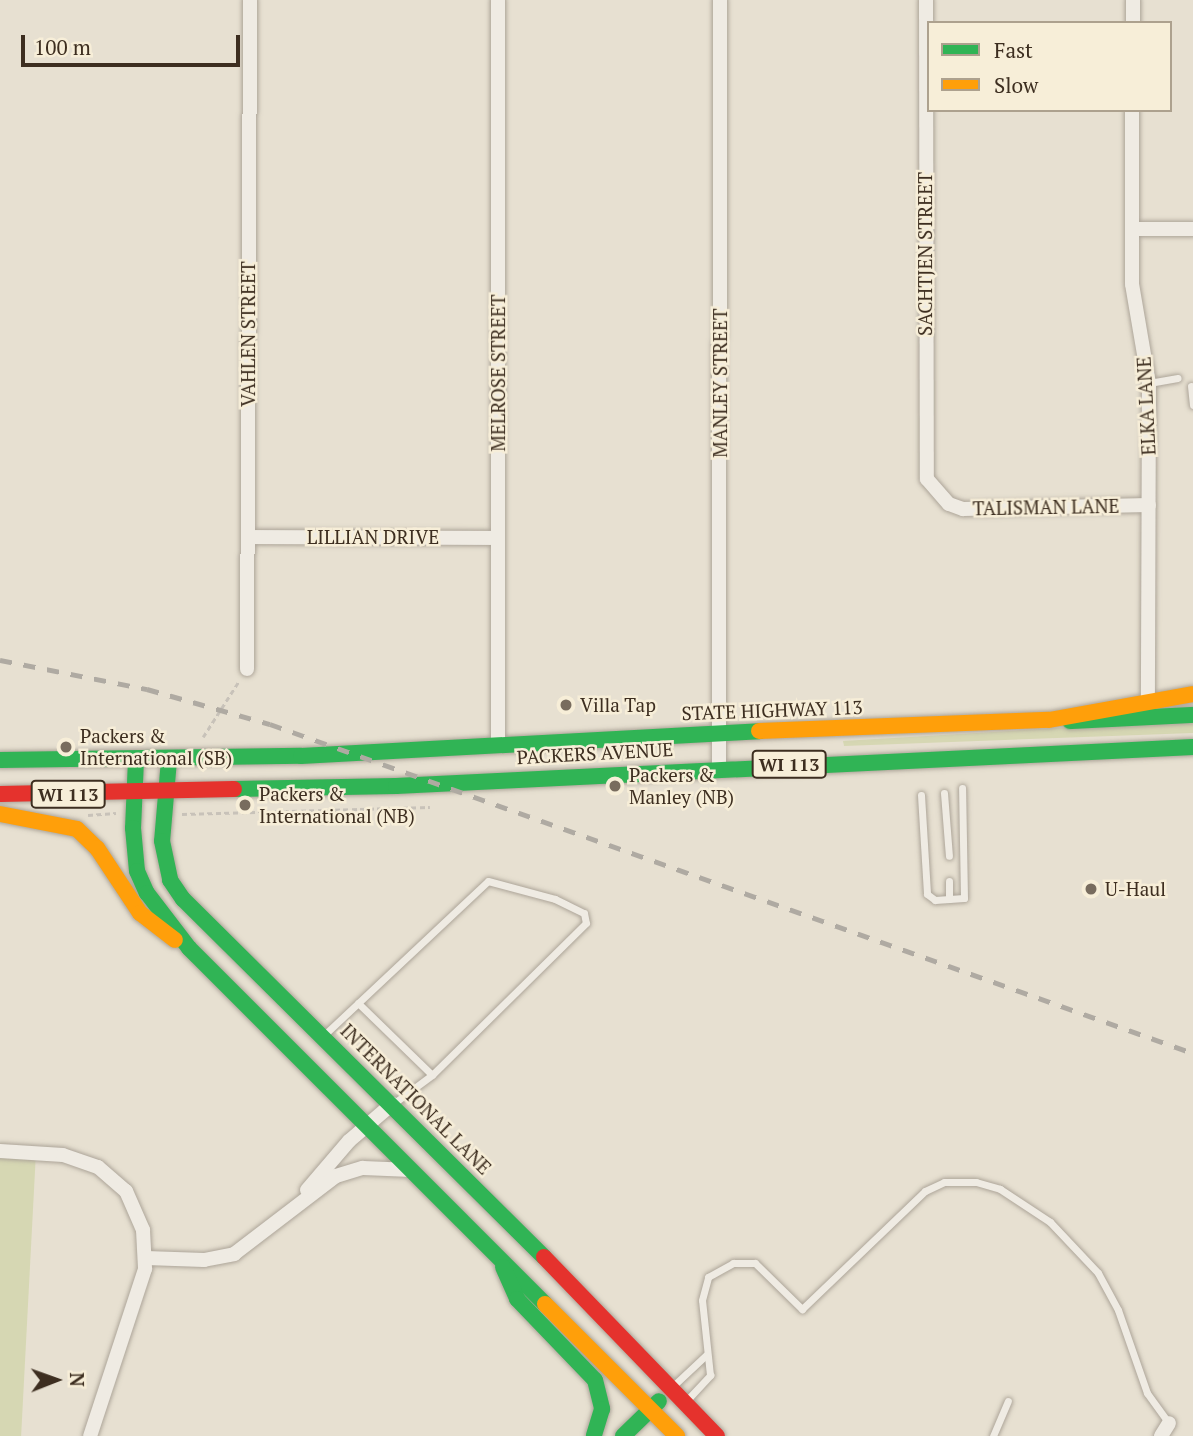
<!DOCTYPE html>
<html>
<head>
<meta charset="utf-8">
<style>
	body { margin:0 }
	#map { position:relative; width:1193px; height:1436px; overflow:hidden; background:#e7e0d1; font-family:"PT Serif",serif }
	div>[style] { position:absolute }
	.green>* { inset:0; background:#d6d7b3; transform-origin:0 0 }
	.path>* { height:2.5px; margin-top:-1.25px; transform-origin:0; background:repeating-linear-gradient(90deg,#c8c2b9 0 5px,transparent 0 8.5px) }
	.roads { filter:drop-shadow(0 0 2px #ada599) drop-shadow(0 0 2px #ada599) }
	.lane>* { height:7px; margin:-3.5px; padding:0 3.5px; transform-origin:3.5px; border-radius:3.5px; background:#efebe3 }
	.street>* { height:14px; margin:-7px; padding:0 7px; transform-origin:7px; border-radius:7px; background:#efebe3 }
	.fast>* { height:16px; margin:-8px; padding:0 8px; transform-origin:8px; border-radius:8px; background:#30b455 }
	.slow>* { height:16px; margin:-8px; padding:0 8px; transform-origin:8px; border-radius:8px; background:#ff9f0a }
	.jam>* { height:16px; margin:-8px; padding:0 8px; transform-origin:8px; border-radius:8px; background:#e5322d }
	.rail>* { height:4.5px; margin-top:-2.25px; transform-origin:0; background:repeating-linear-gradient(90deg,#afaaa2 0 12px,transparent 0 24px) }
	.dots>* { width:19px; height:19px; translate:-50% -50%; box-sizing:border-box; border:4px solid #f7eed8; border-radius:50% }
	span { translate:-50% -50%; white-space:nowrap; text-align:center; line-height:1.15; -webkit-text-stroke:5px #f7eed8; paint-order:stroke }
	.shield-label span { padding:2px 5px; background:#f7eed8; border:2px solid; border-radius:5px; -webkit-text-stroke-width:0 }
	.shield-label { font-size:18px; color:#3d2e20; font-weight:700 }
	.street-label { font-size:19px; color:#3d2e20 }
	.poi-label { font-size:19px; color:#3d2e20 }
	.left { translate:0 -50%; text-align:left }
	.legend { position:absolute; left:927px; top:21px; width:245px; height:91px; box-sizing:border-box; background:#f7eed8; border:2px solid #ada18e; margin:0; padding:9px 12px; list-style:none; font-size:21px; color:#3d2e20 }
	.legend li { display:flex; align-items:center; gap:14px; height:35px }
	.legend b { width:35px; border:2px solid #ada18e }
	.north { position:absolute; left:21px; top:1345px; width:70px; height:70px; -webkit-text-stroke:5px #f7eed8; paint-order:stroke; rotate:89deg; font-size:19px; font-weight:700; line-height:28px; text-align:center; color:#3d2e20 }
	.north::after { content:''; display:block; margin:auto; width:24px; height:32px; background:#3d2e20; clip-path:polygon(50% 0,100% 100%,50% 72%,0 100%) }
	.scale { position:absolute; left:21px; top:35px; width:219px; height:32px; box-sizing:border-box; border:4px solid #3d2e20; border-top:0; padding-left:9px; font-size:21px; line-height:24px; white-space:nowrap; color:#3d2e20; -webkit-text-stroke:5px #f7eed8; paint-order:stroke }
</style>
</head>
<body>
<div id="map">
	<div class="green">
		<div style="clip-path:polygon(1193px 720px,1193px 733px,844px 746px,843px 741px)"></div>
		<div style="left:0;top:1151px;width:36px;height:285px;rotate:3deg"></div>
	</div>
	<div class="path">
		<div style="left:203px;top:737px;width:67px;rotate:-57.3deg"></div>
		<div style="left:182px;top:814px;width:248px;rotate:-1.6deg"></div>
		<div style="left:88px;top:815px;width:28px;rotate:-4deg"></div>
	</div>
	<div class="roads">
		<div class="lane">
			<div style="left:1149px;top:383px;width:29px;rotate:-10deg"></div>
			<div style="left:1191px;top:386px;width:19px;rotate:84deg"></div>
			<div style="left:944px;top:793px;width:63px;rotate:85.5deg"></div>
			<div style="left:921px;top:795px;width:99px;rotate:86.5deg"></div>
			<div style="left:927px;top:894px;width:10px;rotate:37deg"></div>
			<div style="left:935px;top:900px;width:29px;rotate:-4deg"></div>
			<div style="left:964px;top:898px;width:110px;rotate:-91deg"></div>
			<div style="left:949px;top:899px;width:18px;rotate:-90deg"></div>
			<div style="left:358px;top:1003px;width:103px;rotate:44.2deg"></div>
			<div style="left:323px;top:1036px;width:226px;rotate:-43.2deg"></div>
			<div style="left:488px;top:881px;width:69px;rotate:15deg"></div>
			<div style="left:555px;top:899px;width:32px;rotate:26deg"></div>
			<div style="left:584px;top:913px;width:10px;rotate:79deg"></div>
			<div style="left:586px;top:923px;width:216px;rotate:135.4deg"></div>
			<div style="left:432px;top:1075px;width:49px;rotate:143.4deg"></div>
			<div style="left:673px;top:1386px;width:45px;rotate:-43.2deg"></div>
			<div style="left:688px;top:1399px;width:33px;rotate:-47deg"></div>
			<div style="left:710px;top:1375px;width:75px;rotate:-96.1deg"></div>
			<div style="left:702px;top:1300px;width:24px;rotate:-75deg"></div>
			<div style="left:708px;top:1277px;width:29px;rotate:-29deg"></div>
			<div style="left:733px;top:1263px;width:22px"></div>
			<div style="left:755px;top:1263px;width:66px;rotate:44.4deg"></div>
			<div style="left:802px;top:1309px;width:170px;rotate:-43.8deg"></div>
			<div style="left:925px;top:1191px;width:21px;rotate:-25deg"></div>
			<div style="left:944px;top:1182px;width:32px"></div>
			<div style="left:976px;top:1182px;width:25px;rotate:16deg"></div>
			<div style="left:1000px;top:1189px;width:60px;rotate:33.4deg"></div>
			<div style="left:1050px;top:1222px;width:70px;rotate:46.7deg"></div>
			<div style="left:1098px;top:1273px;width:42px;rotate:61.6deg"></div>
			<div style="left:1118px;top:1310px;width:88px;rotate:70.7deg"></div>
			<div style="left:1147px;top:1393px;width:37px;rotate:54deg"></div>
			<div style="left:993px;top:1436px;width:38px;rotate:-67deg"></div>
		</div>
		<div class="street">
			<div style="left:926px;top:0;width:479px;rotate:89.9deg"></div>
			<div style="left:927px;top:479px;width:33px;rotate:49deg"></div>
			<div style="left:949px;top:504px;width:15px;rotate:20deg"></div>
			<div style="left:963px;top:509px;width:186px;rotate:-1.2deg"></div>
			<div style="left:1133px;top:23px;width:23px;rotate:-90deg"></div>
			<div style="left:1132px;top:110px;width:174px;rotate:90deg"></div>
			<div style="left:1132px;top:284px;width:100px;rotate:80.3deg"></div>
			<div style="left:1149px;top:383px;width:319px;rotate:90.2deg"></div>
			<div style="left:1132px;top:229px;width:61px"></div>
			<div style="left:248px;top:537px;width:250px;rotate:0.2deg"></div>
			<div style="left:247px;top:669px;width:669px;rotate:-89.74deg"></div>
			<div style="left:498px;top:745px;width:745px;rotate:-90deg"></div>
			<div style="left:719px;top:767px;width:767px;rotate:-89.93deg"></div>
			<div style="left:0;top:1151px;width:63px;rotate:3.6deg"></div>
			<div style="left:63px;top:1155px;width:37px;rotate:19deg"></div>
			<div style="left:98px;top:1167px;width:37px;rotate:41deg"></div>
			<div style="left:126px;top:1191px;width:43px;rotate:66.4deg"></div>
			<div style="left:143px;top:1230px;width:39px;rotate:87deg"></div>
			<div style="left:145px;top:1269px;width:176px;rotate:108.2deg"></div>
			<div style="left:307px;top:1190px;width:65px;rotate:-49.4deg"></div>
			<div style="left:349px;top:1141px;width:57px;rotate:-40.7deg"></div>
			<div style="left:146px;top:1258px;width:58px;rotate:2deg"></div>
			<div style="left:204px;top:1260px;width:31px;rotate:-11deg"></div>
			<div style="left:234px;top:1254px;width:128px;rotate:-37.4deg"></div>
			<div style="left:336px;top:1176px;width:28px;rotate:-17deg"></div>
			<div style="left:363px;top:1168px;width:48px;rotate:2.4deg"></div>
			<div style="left:1161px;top:1436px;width:15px;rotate:-58deg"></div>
		</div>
		<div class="fast">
			<div style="left:1070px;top:721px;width:123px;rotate:-2.8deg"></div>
			<div style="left:0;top:760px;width:301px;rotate:-0.8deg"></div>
			<div style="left:301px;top:756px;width:459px;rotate:-3.1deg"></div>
			<div style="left:136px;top:760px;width:68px;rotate:92.5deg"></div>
			<div style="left:133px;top:828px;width:43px;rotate:84.7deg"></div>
			<div style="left:137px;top:871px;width:24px;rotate:66deg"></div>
			<div style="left:147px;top:893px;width:69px;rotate:52.6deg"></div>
			<div style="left:189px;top:948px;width:503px;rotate:45deg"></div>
			<div style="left:169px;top:760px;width:81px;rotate:94.9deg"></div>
			<div style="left:162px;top:841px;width:40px;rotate:78deg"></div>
			<div style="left:170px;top:880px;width:23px;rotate:56deg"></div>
			<div style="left:183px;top:899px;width:508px;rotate:44.76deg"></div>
			<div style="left:234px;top:789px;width:162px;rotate:-1.1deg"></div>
			<div style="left:396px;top:786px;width:798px;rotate:-2.8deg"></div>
			<div style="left:503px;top:1267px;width:35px;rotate:66deg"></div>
			<div style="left:517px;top:1299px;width:112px;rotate:46.1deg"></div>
			<div style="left:595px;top:1380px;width:30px;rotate:76deg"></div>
			<div style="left:602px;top:1409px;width:28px;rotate:107deg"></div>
			<div style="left:623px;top:1436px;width:50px;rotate:-44.2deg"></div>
		</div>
		<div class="slow">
			<div style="left:759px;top:731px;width:290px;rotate:-2.2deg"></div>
			<div style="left:1049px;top:720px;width:146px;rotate:-10.2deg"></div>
			<div style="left:0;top:814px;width:78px;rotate:11deg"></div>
			<div style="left:77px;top:829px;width:28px;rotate:44deg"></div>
			<div style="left:97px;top:848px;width:78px;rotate:56.5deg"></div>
			<div style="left:140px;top:913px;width:44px;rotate:37.6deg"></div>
			<div style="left:545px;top:1304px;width:187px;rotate:45deg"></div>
		</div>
		<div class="jam">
			<div style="left:0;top:794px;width:234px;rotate:-1.2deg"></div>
			<div style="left:544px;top:1257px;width:249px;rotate:46deg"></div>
		</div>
	</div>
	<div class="rail">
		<div style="left:0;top:660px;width:150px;rotate:11.2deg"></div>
		<div style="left:147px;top:689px;width:128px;rotate:15.9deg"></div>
		<div style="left:270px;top:724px;width:980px;rotate:19.62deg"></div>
	</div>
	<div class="dots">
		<div style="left:566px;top:705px;background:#786c5e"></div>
		<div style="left:66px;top:747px;background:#786c5e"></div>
		<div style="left:615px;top:786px;background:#786c5e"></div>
		<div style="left:245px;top:805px;background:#786c5e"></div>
		<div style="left:1091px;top:889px;background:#786c5e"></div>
	</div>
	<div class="shield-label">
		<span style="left:789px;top:764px">WI 113</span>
		<span style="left:68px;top:794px">WI 113</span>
	</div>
	<div class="street-label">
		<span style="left:925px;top:254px;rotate:-90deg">SACHTJEN STREET</span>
		<span style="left:248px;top:334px;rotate:-90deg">VAHLEN STREET</span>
		<span style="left:498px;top:373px;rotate:-90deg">MELROSE STREET</span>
		<span style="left:720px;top:383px;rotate:-90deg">MANLEY STREET</span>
		<span style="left:1146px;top:406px;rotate:-93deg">ELKA LANE</span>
		<span style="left:1046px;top:507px;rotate:-1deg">TALISMAN LANE</span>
		<span style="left:373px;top:537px">LILLIAN DRIVE</span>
		<span style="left:772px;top:710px;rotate:-2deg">STATE HIGHWAY 113</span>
		<span style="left:595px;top:753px;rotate:-3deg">PACKERS AVENUE</span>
		<span style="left:416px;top:1099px;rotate:45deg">INTERNATIONAL LANE</span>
	</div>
	<div class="poi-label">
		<span class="left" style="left:580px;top:705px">Villa Tap</span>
		<span class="left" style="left:80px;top:747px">Packers &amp;<br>International (SB)</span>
		<span class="left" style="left:629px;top:786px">Packers &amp;<br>Manley (NB)</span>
		<span class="left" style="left:259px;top:805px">Packers &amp;<br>International (NB)</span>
		<span class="left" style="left:1105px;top:889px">U-Haul</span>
	</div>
	<ul class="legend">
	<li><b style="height:9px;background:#30b455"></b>Fast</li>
	<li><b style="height:9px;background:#ff9f0a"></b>Slow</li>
	</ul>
	<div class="north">N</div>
	<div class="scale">100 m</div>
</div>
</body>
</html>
